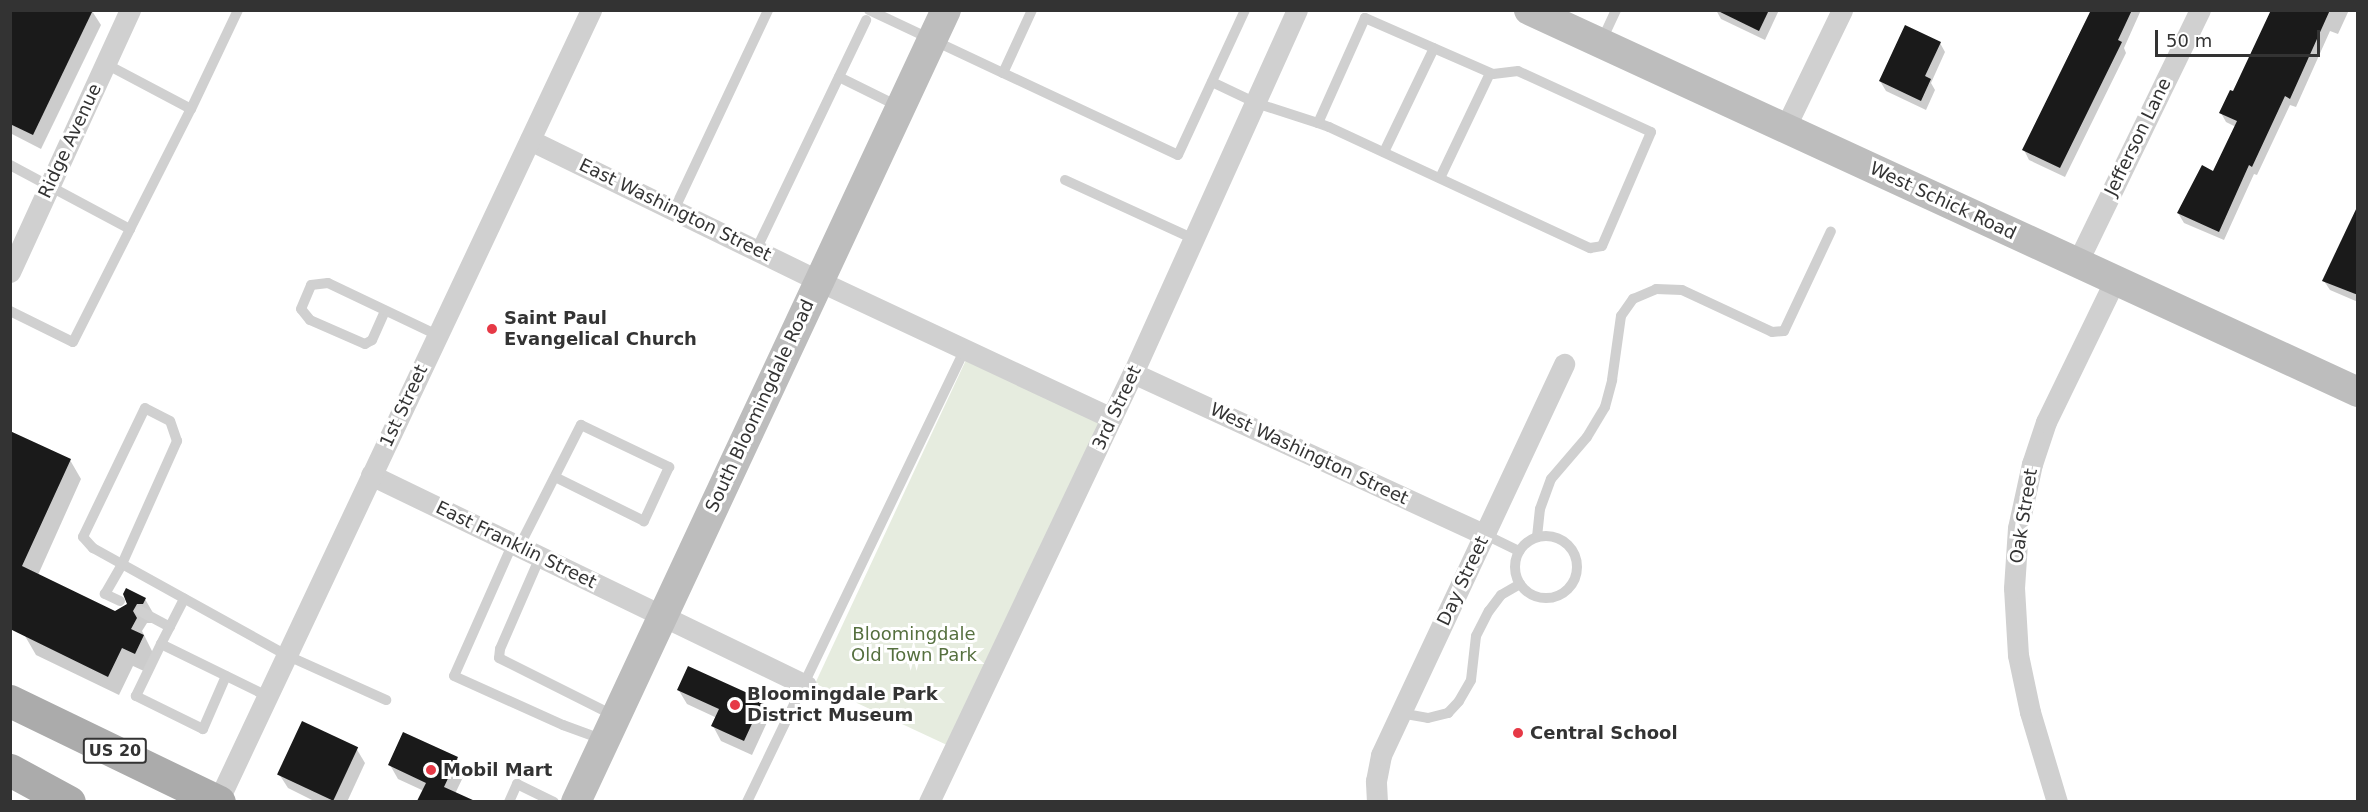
<!DOCTYPE html>
<html>
<head>
<meta charset="utf-8">
<style>
	body { margin:0 }
	#map { position:relative; width:2368px; height:812px; overflow:hidden; background:#fff; font-family:"DejaVu Sans",sans-serif }
	div>[style] { position:absolute }
	.green>* { inset:0; background:#e6ecdf; transform-origin:0 0 }
	.shadow>* { inset:0; background:#0003 }
	.building>* { inset:0; background:#1a1a1a; transform-origin:0 0 }
	.lane>* { height:10px; margin:-5px; padding:0 5px; transform-origin:5px; border-radius:5px; background:#d0d0d0 }
	.lane>.ring { margin:-5px; padding:0; box-sizing:content-box; background:none; border:10px solid #d0d0d0; border-radius:50% }
	.street>* { height:21px; margin:-10.5px; padding:0 10.5px; transform-origin:10.5px; border-radius:10.5px; background:#d0d0d0 }
	.secondary>* { height:30px; margin:-15px; padding:0 15px; transform-origin:15px; border-radius:15px; background:#bdbdbd }
	.primary>* { height:33px; margin:-16.5px; padding:0 16.5px; transform-origin:16.5px; border-radius:16.5px; background:#ababab }
	.dots>* { width:16px; height:16px; translate:-50% -50%; box-sizing:border-box; border:3px solid #fff; border-radius:50% }
	span { translate:-50% -50%; white-space:nowrap; text-align:center; line-height:1.15; -webkit-text-stroke:6px #fff; paint-order:stroke }
	.shield-label span { padding:2px 4px; background:#fff; border:2px solid; border-radius:4px; -webkit-text-stroke-width:0 }
	.shield-label { font-size:16px; color:#333; font-weight:700 }
	.street-label { font-size:18px; color:#333 }
	.poi-label { font-size:18px; color:#333; font-weight:700 }
	.left { translate:0 -50%; text-align:left }
	.park-label { font-size:18px; color:#56703f }
	.frame { position:absolute; inset:0; border:12px solid #333; pointer-events:none }
	.scale { position:absolute; left:2155px; top:30px; width:165px; height:27px; box-sizing:border-box; border:3px solid #333; border-top:0; padding-left:8px; font-size:18px; line-height:21px; white-space:nowrap; color:#333; -webkit-text-stroke:4px #fff; paint-order:stroke }
</style>
</head>
<body>
<div id="map">
	<div class="green">
		<div style="left:966px;top:360px;width:149px;height:357px;rotate:25deg"></div>
	</div>
	<div class="shadow">
		<div style="clip-path:polygon(10px 10px,92px 11px,101px 25px,41px 149px,10px 133px)"></div>
		<div style="clip-path:polygon(1716px 10px,1779px 10px,1765px 40px,1721px 19px)"></div>
		<div style="clip-path:polygon(2091px 10px,2141px 10px,2124px 48px,2126px 53px,2065px 177px,2029px 160px,2024px 150px)"></div>
		<div style="clip-path:polygon(2292px 10px,2349px 10px,2338px 34px,2330px 31px,2296px 107px,2290px 105px,2257px 175px,2254px 174px,2224px 240px,2184px 223px,2178px 213px,2214px 173px,2236px 127px,2226px 122px,2221px 113px)"></div>
		<div style="clip-path:polygon(1940px 43px,1945px 52px,1931px 83px,1935px 90px,1926px 110px,1886px 91px,1880px 81px)"></div>
		<div style="clip-path:polygon(2358px 218px,2358px 302px,2330px 290px,2324px 281px)"></div>
		<div style="clip-path:polygon(10px 433px,70px 460px,81px 479px,38px 575px,116px 613px,145px 599px,156px 618px,154px 623px,147px 623px,142px 631px,154px 655px,146px 672px,133px 666px,119px 695px,36px 655px,25px 636px,10px 624px)"></div>
		<div style="clip-path:polygon(678px 689px,762px 701px,770px 716px,752px 755px,721px 741px,713px 726px,717px 718px,687px 704px)"></div>
		<div style="clip-path:polygon(356px 748px,365px 763px,347px 802px,316px 802px,288px 788px,279px 774px)"></div>
		<div style="clip-path:polygon(457px 758px,465px 773px,453px 798px,455px 802px,419px 802px,424px 791px,398px 779px,390px 765px)"></div>
	</div>
	<div class="building">
		<div style="clip-path:polygon(10px 10px,93px 10px,33px 135px,10px 124px)"></div>
		<div style="clip-path:polygon(1716px 10px,1769px 10px,1759px 31px)"></div>
		<div style="clip-path:polygon(2091px 10px,2132px 10px,2118px 40px,2122px 42px,2060px 168px,2022px 150px)"></div>
		<div style="clip-path:polygon(2271px 10px,2330px 10px,2290px 99px,2285px 96px,2252px 167px,2249px 165px,2219px 232px,2177px 213px,2202px 165px,2213px 171px,2237px 121px,2219px 113px,2230px 90px,2233px 91px)"></div>
		<div style="clip-path:polygon(1905px 25px,1941px 42px,1925px 76px,1931px 79px,1921px 101px,1879px 81px)"></div>
		<div style="clip-path:polygon(2358px 205px,2358px 295px,2322px 281px)"></div>
		<div style="clip-path:polygon(10px 431px,71px 459px,22px 566px,115px 611px,127px 604px,123px 594px,126px 588px,146px 598px,143px 604px,137px 604px,133px 611px,137px 618px,131px 629px,144px 635px,135px 654px,122px 648px,108px 677px,10px 629px)"></div>
		<div style="clip-path:polygon(688px 666px,763px 700px,744px 741px,711px 726px,719px 709px,677px 690px)"></div>
		<div style="left:302px;top:721px;width:62px;height:59px;rotate:25deg"></div>
		<div style="clip-path:polygon(403px 732px,458px 757px,444px 787px,475px 801px,417px 801px,426px 783px,388px 765px)"></div>
	</div>
	<div class="lane">
		<div style="left:869px;top:10px;width:148px;rotate:25.2deg"></div>
		<div style="left:1032px;top:10px;width:69px;rotate:114.7deg"></div>
		<div style="left:1003px;top:73px;width:193px;rotate:25.1deg"></div>
		<div style="left:1178px;top:155px;width:160px;rotate:-65.2deg"></div>
		<div style="left:1602px;top:40px;width:33px;rotate:-65deg"></div>
		<div style="left:839px;top:77px;width:66px;rotate:26.2deg"></div>
		<div style="left:1212px;top:82px;width:49px;rotate:25.5deg"></div>
		<div style="left:1256px;top:103px;width:65px;rotate:17.9deg"></div>
		<div style="left:1318px;top:123px;width:12px;rotate:20deg"></div>
		<div style="left:1329px;top:127px;width:288px;rotate:24.9deg"></div>
		<div style="left:1590px;top:248px;width:12px;rotate:-9deg"></div>
		<div style="left:1602px;top:246px;width:124px;rotate:-66.7deg"></div>
		<div style="left:1651px;top:132px;width:146px;rotate:-155.4deg"></div>
		<div style="left:1518px;top:71px;width:25px;rotate:173deg"></div>
		<div style="left:1493px;top:74px;width:140px;rotate:-156.4deg"></div>
		<div style="left:1365px;top:18px;width:115px;rotate:114.1deg"></div>
		<div style="left:191px;top:109px;width:110px;rotate:-64.6deg"></div>
		<div style="left:1384px;top:152px;width:115px;rotate:-64.3deg"></div>
		<div style="left:10px;top:165px;width:136px;rotate:28.1deg"></div>
		<div style="left:130px;top:229px;width:135px;rotate:-63.1deg"></div>
		<div style="left:191px;top:109px;width:96px;rotate:-152.1deg"></div>
		<div style="left:1440px;top:178px;width:116px;rotate:-64.5deg"></div>
		<div style="left:1065px;top:180px;width:142px;rotate:24.6deg"></div>
		<div style="left:674px;top:210px;width:221px;rotate:-64.8deg"></div>
		<div style="left:756px;top:250px;width:255px;rotate:-64.4deg"></div>
		<div style="left:10px;top:311px;width:70px;rotate:26.2deg"></div>
		<div style="left:73px;top:342px;width:127px;rotate:-63.2deg"></div>
		<div style="left:385px;top:311px;width:32px;rotate:114deg"></div>
		<div style="left:372px;top:340px;width:8px;rotate:150deg"></div>
		<div style="left:365px;top:344px;width:60px;rotate:-156.4deg"></div>
		<div style="left:310px;top:320px;width:14px;rotate:-129deg"></div>
		<div style="left:301px;top:309px;width:26px;rotate:-67deg"></div>
		<div style="left:311px;top:285px;width:17px;rotate:-7deg"></div>
		<div style="left:328px;top:283px;width:121px;rotate:25.5deg"></div>
		<div style="left:1486px;top:535px;width:37px;rotate:26deg"></div>
		<div class="ring" style="left:1515px;top:536px;width:52px;height:52px"></div>
		<div style="left:1537px;top:537px;width:28px;rotate:-84deg"></div>
		<div style="left:1540px;top:509px;width:32px;rotate:-70deg"></div>
		<div style="left:1551px;top:479px;width:55px;rotate:-49.4deg"></div>
		<div style="left:1587px;top:437px;width:35px;rotate:-59deg"></div>
		<div style="left:1605px;top:407px;width:28px;rotate:-75deg"></div>
		<div style="left:1612px;top:380px;width:65px;rotate:-82deg"></div>
		<div style="left:1621px;top:316px;width:21px;rotate:-55deg"></div>
		<div style="left:1633px;top:299px;width:25px;rotate:-23deg"></div>
		<div style="left:1656px;top:289px;width:26px;rotate:2deg"></div>
		<div style="left:1682px;top:290px;width:99px;rotate:25deg"></div>
		<div style="left:1772px;top:332px;width:12px;rotate:-5deg"></div>
		<div style="left:1784px;top:331px;width:110px;rotate:-64.8deg"></div>
		<div style="left:513px;top:543px;width:145px;rotate:113.9deg"></div>
		<div style="left:454px;top:676px;width:120px;rotate:24.2deg"></div>
		<div style="left:563px;top:725px;width:44px;rotate:20.1deg"></div>
		<div style="left:519px;top:547px;width:137px;rotate:-63.1deg"></div>
		<div style="left:581px;top:425px;width:98px;rotate:25.5deg"></div>
		<div style="left:669px;top:467px;width:60px;rotate:114.8deg"></div>
		<div style="left:644px;top:521px;width:99px;rotate:-153.7deg"></div>
		<div style="left:540px;top:557px;width:100px;rotate:113.5deg"></div>
		<div style="left:500px;top:649px;width:9px;rotate:96deg"></div>
		<div style="left:499px;top:658px;width:130px;rotate:26.6deg"></div>
		<div style="left:120px;top:601px;width:17px;rotate:-155deg"></div>
		<div style="left:105px;top:594px;width:34px;rotate:-60deg"></div>
		<div style="left:122px;top:564px;width:135px;rotate:-65.9deg"></div>
		<div style="left:177px;top:441px;width:21px;rotate:-109deg"></div>
		<div style="left:170px;top:421px;width:28px;rotate:-153deg"></div>
		<div style="left:145px;top:408px;width:143px;rotate:115.7deg"></div>
		<div style="left:83px;top:537px;width:15px;rotate:48deg"></div>
		<div style="left:93px;top:548px;width:33px;rotate:29deg"></div>
		<div style="left:122px;top:564px;width:188px;rotate:29deg"></div>
		<div style="left:286px;top:655px;width:110px;rotate:24.2deg"></div>
		<div style="left:140px;top:611px;width:34px;rotate:28deg"></div>
		<div style="left:161px;top:644px;width:51px;rotate:-62.9deg"></div>
		<div style="left:226px;top:676px;width:58px;rotate:113.5deg"></div>
		<div style="left:203px;top:729px;width:75px;rotate:-153.8deg"></div>
		<div style="left:136px;top:696px;width:58px;rotate:-64.3deg"></div>
		<div style="left:161px;top:644px;width:118px;rotate:26.1deg"></div>
		<div style="left:1400px;top:713px;width:28px;rotate:10deg"></div>
		<div style="left:1428px;top:718px;width:21px;rotate:-14deg"></div>
		<div style="left:1448px;top:713px;width:16px;rotate:-47deg"></div>
		<div style="left:1459px;top:701px;width:24px;rotate:-60deg"></div>
		<div style="left:1471px;top:680px;width:44px;rotate:-83.5deg"></div>
		<div style="left:1476px;top:636px;width:28px;rotate:-63deg"></div>
		<div style="left:1489px;top:611px;width:20px;rotate:-53deg"></div>
		<div style="left:1501px;top:595px;width:22px;rotate:-30deg"></div>
		<div style="left:509px;top:802px;width:20px;rotate:-66deg"></div>
		<div style="left:517px;top:784px;width:41px;rotate:25.9deg"></div>
		<div style="left:747px;top:802px;width:503px;rotate:-64.3deg"></div>
	</div>
	<div class="street">
		<div style="left:1785px;top:128px;width:131px;rotate:-64.2deg"></div>
		<div style="left:530px;top:140px;width:322px;rotate:26deg"></div>
		<div style="left:819px;top:281px;width:323px;rotate:25.1deg"></div>
		<div style="left:2077px;top:263px;width:281px;rotate:-64.1deg"></div>
		<div style="left:10px;top:272px;width:288px;rotate:-65.4deg"></div>
		<div style="left:1133px;top:373px;width:388px;rotate:24.7deg"></div>
		<div style="left:371px;top:475px;width:483px;rotate:25.8deg"></div>
		<div style="left:218px;top:801px;width:875px;rotate:-64.75deg"></div>
		<div style="left:929px;top:802px;width:475px;rotate:-64.6deg"></div>
		<div style="left:1133px;top:373px;width:398px;rotate:-65.7deg"></div>
		<div style="left:1377px;top:802px;width:21px;rotate:-93deg"></div>
		<div style="left:1376px;top:781px;width:26px;rotate:-79deg"></div>
		<div style="left:1381px;top:755px;width:432px;rotate:-64.9deg"></div>
		<div style="left:2057px;top:802px;width:94px;rotate:-106.7deg"></div>
		<div style="left:2030px;top:712px;width:58px;rotate:-101.9deg"></div>
		<div style="left:2018px;top:655px;width:67px;rotate:-93.4deg"></div>
		<div style="left:2014px;top:588px;width:60px;rotate:-86.2deg"></div>
		<div style="left:2018px;top:528px;width:66px;rotate:-77.7deg"></div>
		<div style="left:2032px;top:464px;width:44px;rotate:-71.6deg"></div>
		<div style="left:2046px;top:422px;width:158px;rotate:-64.1deg"></div>
	</div>
	<div class="secondary">
		<div style="left:1529px;top:10px;width:913px;rotate:24.74deg"></div>
		<div style="left:576px;top:802px;width:874px;rotate:-64.96deg"></div>
	</div>
	<div class="primary">
		<div style="left:10px;top:701px;width:232px;rotate:25.8deg"></div>
		<div style="left:10px;top:770px;width:67px;rotate:28.5deg"></div>
	</div>
	<div class="dots">
		<div style="left:492px;top:329px;background:#e63946"></div>
		<div style="left:735px;top:705px;background:#e63946"></div>
		<div style="left:1518px;top:733px;background:#e63946"></div>
		<div style="left:431px;top:770px;background:#e63946"></div>
	</div>
	<div class="shield-label">
		<span style="left:115px;top:751px">US 20</span>
	</div>
	<div class="street-label">
		<span style="left:2138px;top:137px;rotate:-64deg">Jefferson Lane</span>
		<span style="left:70px;top:141px;rotate:-65deg">Ridge Avenue</span>
		<span style="left:1943px;top:201px;rotate:25deg">West Schick Road</span>
		<span style="left:675px;top:210px;rotate:26deg">East Washington Street</span>
		<span style="left:404px;top:406px;rotate:-65deg">1st Street</span>
		<span style="left:760px;top:406px;rotate:-65deg">South Bloomingdale Road</span>
		<span style="left:1117px;top:408px;rotate:-65deg">3rd Street</span>
		<span style="left:1309px;top:454px;rotate:25deg">West Washington Street</span>
		<span style="left:2024px;top:516px;rotate:-81deg">Oak Street</span>
		<span style="left:516px;top:545px;rotate:26deg">East Franklin Street</span>
		<span style="left:1463px;top:581px;rotate:-65deg">Day Street</span>
	</div>
	<div class="poi-label">
		<span class="left" style="left:504px;top:329px">Saint Paul<br>Evangelical Church</span>
		<span class="left" style="left:747px;top:705px">Bloomingdale Park<br>District Museum</span>
		<span class="left" style="left:1530px;top:733px">Central School</span>
		<span class="left" style="left:443px;top:770px">Mobil Mart</span>
	</div>
	<div class="park-label">
		<span style="left:914px;top:645px">Bloomingdale<br>Old Town Park</span>
	</div>
	<div class="frame"></div>
	<div class="scale">50 m</div>
</div>
</body>
</html>
